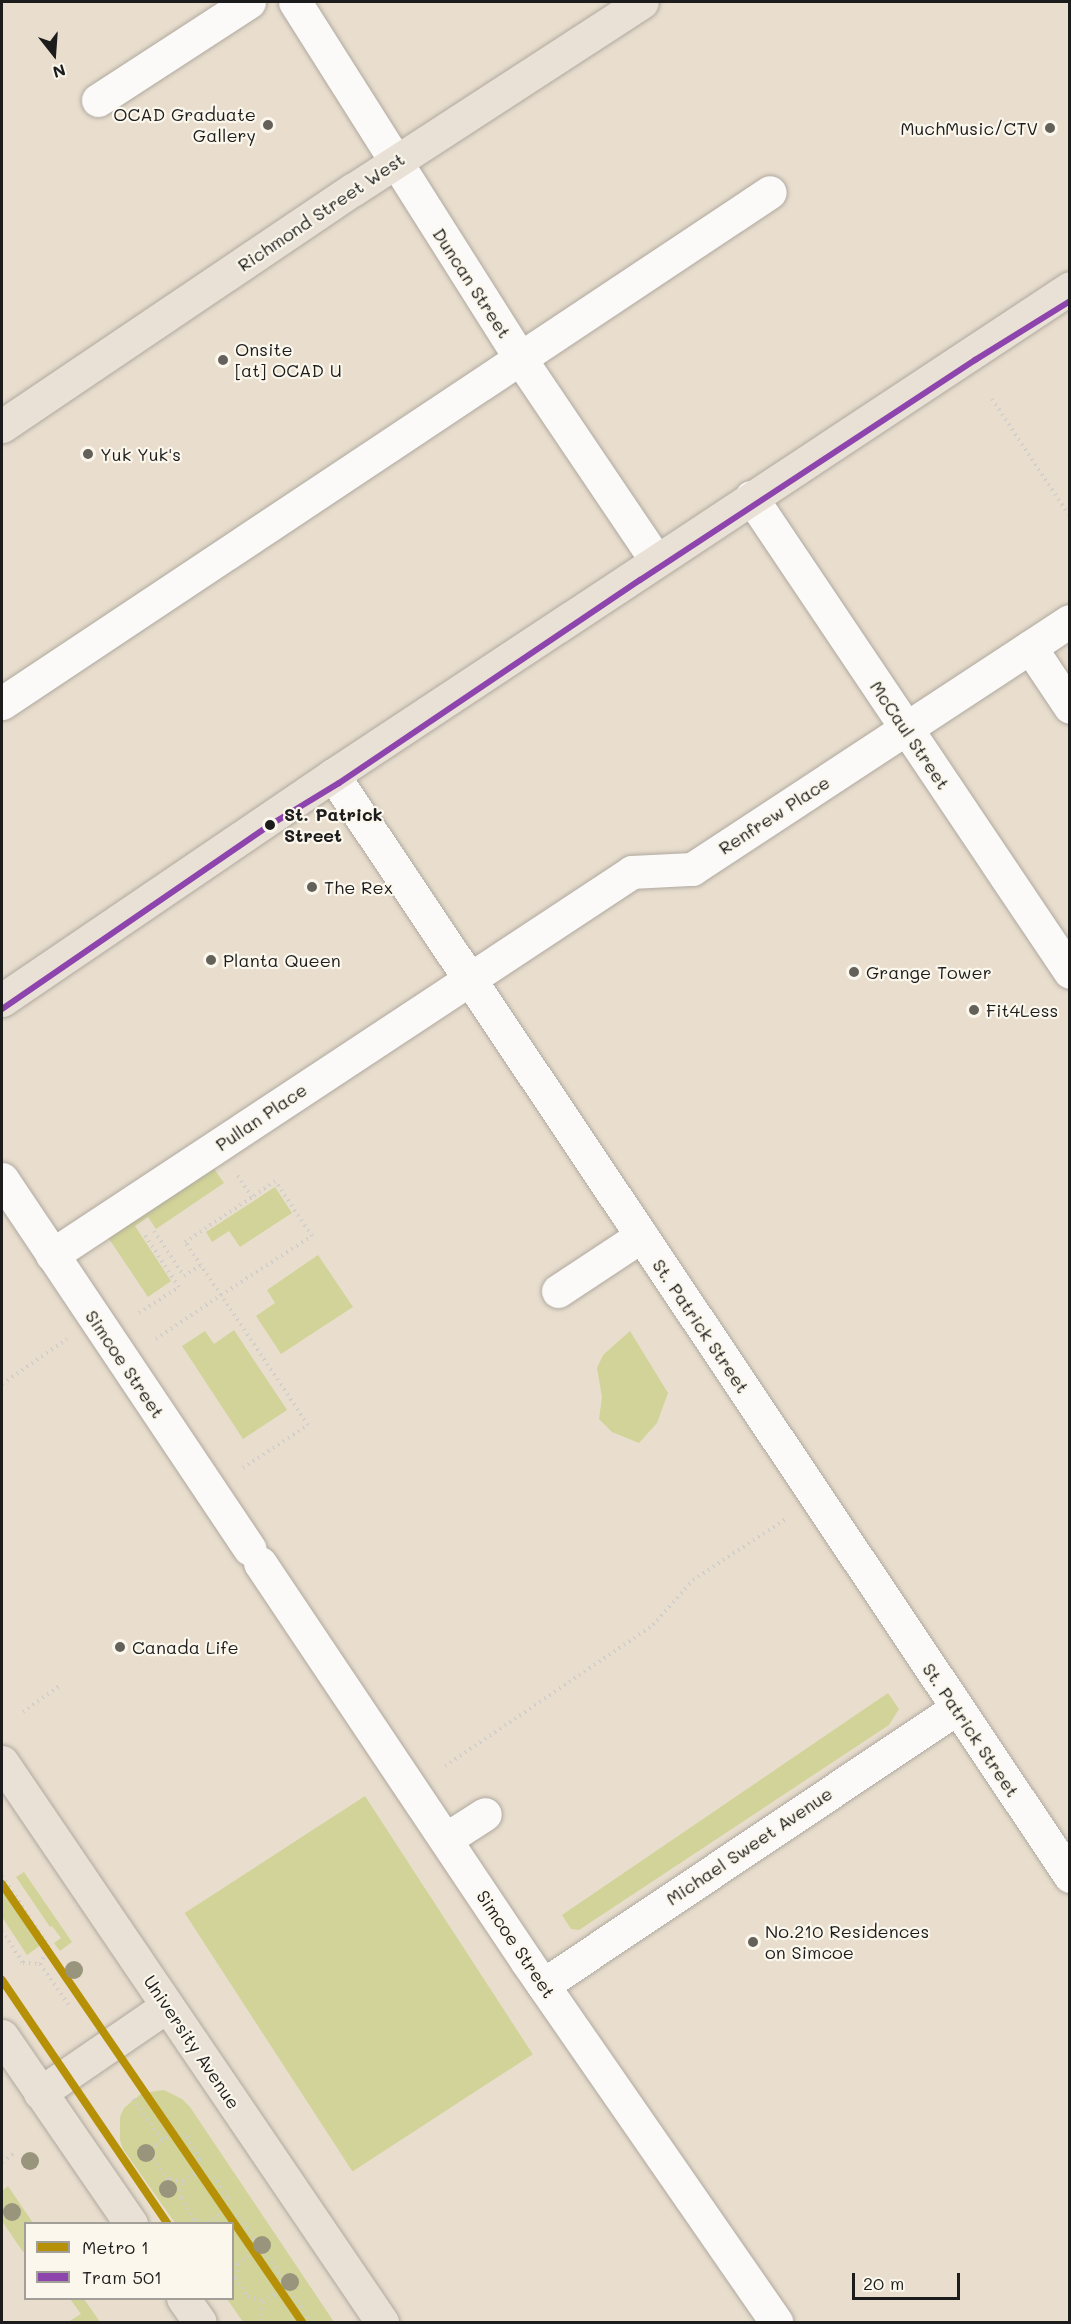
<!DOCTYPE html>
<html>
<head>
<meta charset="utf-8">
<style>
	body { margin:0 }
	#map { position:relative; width:1071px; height:2324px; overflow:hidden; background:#e9dece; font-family:Mali,sans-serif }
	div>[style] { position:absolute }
	.green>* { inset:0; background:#d1d398; transform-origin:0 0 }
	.path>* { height:4px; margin-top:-2px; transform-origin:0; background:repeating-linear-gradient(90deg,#d0ceca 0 1.5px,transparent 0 6px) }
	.roads { filter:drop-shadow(0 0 2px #afa99f) drop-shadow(0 0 2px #afa99f) }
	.minor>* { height:33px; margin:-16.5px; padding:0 16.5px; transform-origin:16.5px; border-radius:16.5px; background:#fcfaf8 }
	.major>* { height:33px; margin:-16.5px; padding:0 16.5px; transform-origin:16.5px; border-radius:16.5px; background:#e9e1d5 }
	.tram-1>* { height:6px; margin:-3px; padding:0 3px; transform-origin:3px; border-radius:3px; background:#8e44ad }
	.metro-1>* { height:8px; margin:-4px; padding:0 4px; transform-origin:4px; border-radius:4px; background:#b69108 }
	.trees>* { width:18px; height:18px; margin:-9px; border-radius:50%; background:#98957c }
	.dots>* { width:16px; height:16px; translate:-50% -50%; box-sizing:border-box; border:3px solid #fbf7ec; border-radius:50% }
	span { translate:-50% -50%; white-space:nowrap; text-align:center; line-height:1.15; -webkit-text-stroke:4.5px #fbf7ec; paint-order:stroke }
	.poi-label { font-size:18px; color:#1c1c1c }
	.right { translate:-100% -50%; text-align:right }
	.left { translate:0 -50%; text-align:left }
	.street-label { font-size:18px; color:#1c1c1c }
	.stop-label { font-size:18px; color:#1c1c1c; font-weight:700 }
	.frame { position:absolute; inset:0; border:3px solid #1c1c1c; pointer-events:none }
	.legend { position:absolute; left:24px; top:2222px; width:210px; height:78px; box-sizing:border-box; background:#fbf7ec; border:2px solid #a29f99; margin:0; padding:8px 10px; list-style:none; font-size:18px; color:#1c1c1c }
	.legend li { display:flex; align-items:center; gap:12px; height:30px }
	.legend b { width:30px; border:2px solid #a29f99 }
	.north { position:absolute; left:24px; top:24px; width:60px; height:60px; -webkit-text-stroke:4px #fbf7ec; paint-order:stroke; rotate:163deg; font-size:16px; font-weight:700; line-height:24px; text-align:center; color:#1c1c1c }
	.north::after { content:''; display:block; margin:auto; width:21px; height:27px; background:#1c1c1c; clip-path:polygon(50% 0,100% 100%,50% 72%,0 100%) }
	.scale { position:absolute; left:852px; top:2273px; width:108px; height:27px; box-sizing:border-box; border:3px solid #1c1c1c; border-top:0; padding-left:8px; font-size:18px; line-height:21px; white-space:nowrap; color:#1c1c1c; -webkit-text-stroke:4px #fbf7ec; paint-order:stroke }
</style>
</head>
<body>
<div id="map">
	<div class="green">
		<div style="clip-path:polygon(210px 1163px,224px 1183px,156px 1229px,148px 1217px,135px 1226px,171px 1281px,148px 1297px,105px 1233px)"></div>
		<div style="clip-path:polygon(275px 1187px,292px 1213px,240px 1247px,229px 1231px,212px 1242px,206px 1232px)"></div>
		<div style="clip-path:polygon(318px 1255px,353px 1307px,281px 1354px,256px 1316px,275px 1303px,267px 1290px)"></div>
		<div style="clip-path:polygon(234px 1330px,287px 1410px,243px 1439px,182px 1346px,205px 1331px,214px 1344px)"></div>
		<div style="clip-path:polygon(630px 1331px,668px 1393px,657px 1423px,639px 1443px,612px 1432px,599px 1419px,602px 1397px,597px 1368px,603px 1355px)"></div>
		<div style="clip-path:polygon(888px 1693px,899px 1709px,889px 1725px,579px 1930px,571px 1929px,562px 1915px)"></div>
		<div style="left:365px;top:1796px;width:308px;height:215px;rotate:57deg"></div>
		<div style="clip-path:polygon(24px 1872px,72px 1942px,60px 1951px,54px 1943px,61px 1938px,52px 1926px,50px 1927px,16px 1877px)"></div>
		<div style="clip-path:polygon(2px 1887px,41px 1945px,27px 1955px,2px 1917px)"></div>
		<div style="clip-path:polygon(164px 2090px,182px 2099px,190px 2107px,334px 2322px,243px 2322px,227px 2299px,232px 2298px,232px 2224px,175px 2223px,123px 2149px,120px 2140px,120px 2117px,124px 2108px,142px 2093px)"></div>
		<div style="clip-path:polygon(8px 2186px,33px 2223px,26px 2224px,25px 2250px,23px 2252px,2px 2221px,2px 2191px)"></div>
		<div style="clip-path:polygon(70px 2299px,84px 2299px,100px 2322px,68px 2322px,81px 2314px)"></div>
	</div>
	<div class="path">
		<div style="left:992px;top:399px;width:141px;rotate:56.5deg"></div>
		<div style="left:154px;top:1231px;width:54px;rotate:56.3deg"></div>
		<div style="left:184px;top:1276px;width:20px;rotate:-33deg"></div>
		<div style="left:139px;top:1313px;width:48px;rotate:-33deg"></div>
		<div style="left:179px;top:1287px;width:64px;rotate:-123.4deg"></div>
		<div style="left:156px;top:1339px;width:78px;rotate:-34.1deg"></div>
		<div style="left:221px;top:1295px;width:64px;rotate:-124.2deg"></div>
		<div style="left:185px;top:1242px;width:81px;rotate:-33.9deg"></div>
		<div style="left:252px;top:1197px;width:27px;rotate:-124deg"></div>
		<div style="left:2px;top:1384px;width:79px;rotate:-34.7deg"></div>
		<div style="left:243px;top:1468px;width:78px;rotate:-33.5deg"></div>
		<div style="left:308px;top:1425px;width:156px;rotate:-123.8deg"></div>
		<div style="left:221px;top:1295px;width:108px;rotate:-33deg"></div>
		<div style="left:312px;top:1236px;width:66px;rotate:-123.9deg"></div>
		<div style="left:275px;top:1181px;width:28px;rotate:145deg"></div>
		<div style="left:23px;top:1712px;width:44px;rotate:-35.8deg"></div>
		<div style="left:445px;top:1766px;width:251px;rotate:-34.1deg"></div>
		<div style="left:653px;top:1625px;width:60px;rotate:-48.4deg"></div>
		<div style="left:693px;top:1580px;width:111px;rotate:-33.3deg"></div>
		<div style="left:2px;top:1876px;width:85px;rotate:56.5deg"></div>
		<div style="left:49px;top:1947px;width:19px;rotate:118deg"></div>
		<div style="left:2px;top:1931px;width:38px;rotate:57deg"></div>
		<div style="left:23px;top:1963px;width:17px;rotate:3deg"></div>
		<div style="left:40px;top:1964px;width:54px;rotate:54.8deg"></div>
		<div style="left:133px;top:2099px;width:50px;rotate:54.7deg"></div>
		<div style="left:2px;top:2162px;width:16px;rotate:-35deg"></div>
		<div style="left:183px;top:2181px;width:17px;rotate:-33deg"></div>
		<div style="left:208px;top:2223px;width:19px;rotate:-35deg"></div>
		<div style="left:208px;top:2224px;width:15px;rotate:-164deg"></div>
		<div style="left:194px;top:2220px;width:26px;rotate:-119deg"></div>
		<div style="left:181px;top:2197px;width:16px;rotate:-83deg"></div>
		<div style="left:183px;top:2181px;width:15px;rotate:-172deg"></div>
		<div style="left:168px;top:2179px;width:26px;rotate:-127deg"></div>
		<div style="left:152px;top:2158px;width:14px;rotate:-73deg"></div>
		<div style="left:156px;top:2145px;width:18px;rotate:-34deg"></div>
		<div style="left:171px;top:2135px;width:16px;rotate:7deg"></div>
		<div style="left:187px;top:2137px;width:26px;rotate:59deg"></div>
		<div style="left:200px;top:2159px;width:13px;rotate:103deg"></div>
		<div style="left:197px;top:2172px;width:17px;rotate:13deg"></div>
		<div style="left:214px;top:2176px;width:26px;rotate:59deg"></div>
		<div style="left:227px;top:2198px;width:14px;rotate:102deg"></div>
		<div style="left:224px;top:2212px;width:17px;rotate:21deg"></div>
		<div style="left:240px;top:2218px;width:27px;rotate:56deg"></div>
		<div style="left:255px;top:2240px;width:15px;rotate:106deg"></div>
		<div style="left:251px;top:2254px;width:17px;rotate:10deg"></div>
		<div style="left:268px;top:2257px;width:21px;rotate:55deg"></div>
		<div style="left:280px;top:2274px;width:19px;rotate:99deg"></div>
		<div style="left:277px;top:2293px;width:17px;rotate:10deg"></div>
		<div style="left:294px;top:2296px;width:24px;rotate:57deg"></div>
		<div style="left:307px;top:2316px;width:6px;rotate:99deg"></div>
		<div style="left:232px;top:2263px;width:6px;rotate:9deg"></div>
		<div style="left:238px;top:2264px;width:14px;rotate:102deg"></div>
		<div style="left:235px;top:2278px;width:22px;rotate:54deg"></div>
		<div style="left:248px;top:2296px;width:16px;rotate:22deg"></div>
		<div style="left:263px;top:2302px;width:17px;rotate:100deg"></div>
		<div style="left:260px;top:2319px;width:4px;rotate:56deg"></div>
		<div style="left:238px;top:2264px;width:16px;rotate:-38deg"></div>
		<div style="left:263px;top:2302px;width:17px;rotate:-33deg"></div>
	</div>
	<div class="roads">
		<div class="minor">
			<div style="left:295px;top:2px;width:423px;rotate:57.7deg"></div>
			<div style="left:521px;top:360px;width:241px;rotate:56deg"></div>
			<div style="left:98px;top:100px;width:180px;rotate:-33deg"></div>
			<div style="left:751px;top:497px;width:572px;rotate:56.12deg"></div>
			<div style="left:1030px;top:647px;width:72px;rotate:56.3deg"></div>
			<div style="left:2px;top:703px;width:922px;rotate:-33.64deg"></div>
			<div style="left:333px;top:775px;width:1325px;rotate:56.2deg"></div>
			<div style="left:2px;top:1179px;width:445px;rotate:56.2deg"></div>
			<div style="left:52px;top:1255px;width:695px;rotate:-33.44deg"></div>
			<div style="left:632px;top:872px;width:60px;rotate:-2.9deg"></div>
			<div style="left:692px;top:869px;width:452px;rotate:-33.3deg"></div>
			<div style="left:558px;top:1291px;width:100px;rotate:-33.5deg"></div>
			<div style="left:260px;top:1563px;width:480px;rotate:56.2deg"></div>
			<div style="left:527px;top:1962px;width:438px;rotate:55.3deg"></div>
			<div style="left:446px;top:1839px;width:46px;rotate:-32.7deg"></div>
			<div style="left:543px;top:1985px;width:497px;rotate:-33.8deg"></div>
		</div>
		<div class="major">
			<div style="left:2px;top:426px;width:424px;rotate:-34deg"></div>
			<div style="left:354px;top:189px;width:343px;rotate:-33deg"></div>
			<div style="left:2px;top:1000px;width:400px;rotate:-34.2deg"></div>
			<div style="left:333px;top:775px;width:883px;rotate:-33.46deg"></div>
			<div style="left:2px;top:1762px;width:677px;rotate:55.84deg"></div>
			<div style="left:2px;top:2036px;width:228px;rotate:55.5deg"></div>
			<div style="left:40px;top:2093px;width:154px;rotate:-34.4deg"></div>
			<div style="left:183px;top:2298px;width:29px;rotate:55deg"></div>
		</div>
	</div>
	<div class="tram-1">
		<div style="left:2px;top:1009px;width:325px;rotate:-34.5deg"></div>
		<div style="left:270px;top:825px;width:81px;rotate:-31.3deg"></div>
		<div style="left:339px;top:783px;width:363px;rotate:-34deg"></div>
		<div style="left:640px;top:580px;width:401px;rotate:-33.3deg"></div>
		<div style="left:975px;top:360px;width:112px;rotate:-31.8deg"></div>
	</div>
	<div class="metro-1">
		<div style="left:2px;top:1884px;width:531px;rotate:55.59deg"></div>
		<div style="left:2px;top:1980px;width:295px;rotate:55.8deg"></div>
	</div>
	<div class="trees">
		<div style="left:74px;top:1970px"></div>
		<div style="left:146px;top:2153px"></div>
		<div style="left:30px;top:2161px"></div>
		<div style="left:168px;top:2189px"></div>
		<div style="left:12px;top:2212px"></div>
		<div style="left:262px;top:2245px"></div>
		<div style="left:290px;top:2282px"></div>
	</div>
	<div class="dots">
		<div style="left:268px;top:125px;background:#64605a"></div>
		<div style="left:1050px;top:128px;background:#64605a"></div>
		<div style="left:223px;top:360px;background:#64605a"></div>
		<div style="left:88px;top:454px;background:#64605a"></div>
		<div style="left:270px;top:825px;background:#1c1c1c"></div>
		<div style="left:312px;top:887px;background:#64605a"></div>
		<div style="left:211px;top:960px;background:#64605a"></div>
		<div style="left:854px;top:972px;background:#64605a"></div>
		<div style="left:974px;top:1010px;background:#64605a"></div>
		<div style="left:120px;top:1647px;background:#64605a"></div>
		<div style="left:753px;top:1942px;background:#64605a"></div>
	</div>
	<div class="poi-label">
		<span class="right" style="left:256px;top:125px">OCAD Graduate<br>Gallery</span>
		<span class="right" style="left:1038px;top:128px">MuchMusic/CTV</span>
		<span class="left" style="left:235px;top:360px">Onsite<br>[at] OCAD U</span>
		<span class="left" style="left:100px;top:454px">Yuk Yuk's</span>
		<span class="left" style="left:324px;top:887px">The Rex</span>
		<span class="left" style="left:223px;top:960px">Planta Queen</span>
		<span class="left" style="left:866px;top:972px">Grange Tower</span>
		<span class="left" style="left:986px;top:1010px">Fit4Less</span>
		<span class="left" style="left:132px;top:1647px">Canada Life</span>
		<span class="left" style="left:765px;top:1942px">No.210 Residences<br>on Simcoe</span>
	</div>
	<div class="street-label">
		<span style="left:321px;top:212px;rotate:-34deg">Richmond Street West</span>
		<span style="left:472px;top:283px;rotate:57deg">Duncan Street</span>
		<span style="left:910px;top:735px;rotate:56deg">McCaul Street</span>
		<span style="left:774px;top:815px;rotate:-33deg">Renfrew Place</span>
		<span style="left:261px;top:1117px;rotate:-34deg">Pullan Place</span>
		<span style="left:701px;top:1326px;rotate:56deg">St. Patrick Street</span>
		<span style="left:125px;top:1364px;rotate:56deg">Simcoe Street</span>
		<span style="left:971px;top:1730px;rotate:56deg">St. Patrick Street</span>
		<span style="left:749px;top:1846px;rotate:-34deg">Michael Sweet Avenue</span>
		<span style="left:516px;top:1944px;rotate:56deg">Simcoe Street</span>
		<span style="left:192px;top:2042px;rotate:56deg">University Avenue</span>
	</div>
	<div class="stop-label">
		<span class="left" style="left:284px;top:825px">St. Patrick<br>Street</span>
	</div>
	<div class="frame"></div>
	<ul class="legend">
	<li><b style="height:8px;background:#b69108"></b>Metro 1</li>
	<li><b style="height:8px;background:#8e44ad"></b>Tram 501</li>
	</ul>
	<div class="north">N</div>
	<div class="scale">20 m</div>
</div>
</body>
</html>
